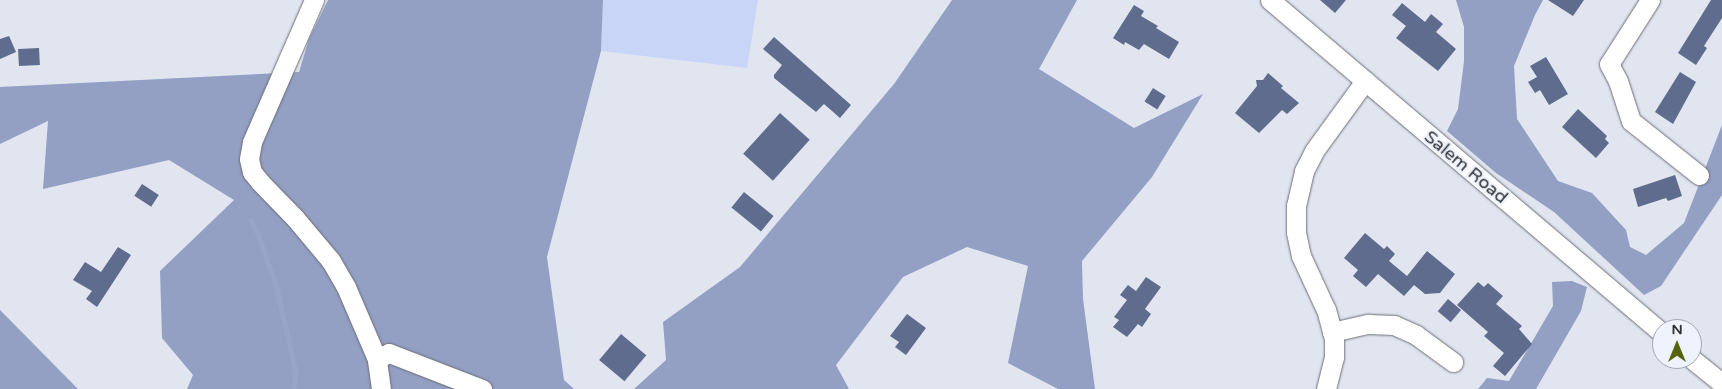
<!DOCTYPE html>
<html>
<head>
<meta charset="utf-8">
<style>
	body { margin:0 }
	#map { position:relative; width:1722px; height:389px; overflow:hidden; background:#e1e5f0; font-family:"Varela Round",sans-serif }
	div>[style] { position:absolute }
	.green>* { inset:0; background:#c9d5f6 }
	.forest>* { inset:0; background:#93a0c4 }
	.stream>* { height:4.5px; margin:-2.25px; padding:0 2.25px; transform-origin:2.25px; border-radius:2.25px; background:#98a5c9 }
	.building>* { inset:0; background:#606c8d; transform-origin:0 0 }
	.roads { filter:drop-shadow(0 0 1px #6b6e77) drop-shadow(0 0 1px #6b6e77) }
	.minor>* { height:19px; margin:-9.5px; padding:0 9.5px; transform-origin:9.5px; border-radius:9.5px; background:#fff }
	span { translate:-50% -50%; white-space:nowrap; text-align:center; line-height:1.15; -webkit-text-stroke:5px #eff3fd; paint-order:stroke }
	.street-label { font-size:18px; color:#303235 }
	.north { position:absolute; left:1652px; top:319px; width:50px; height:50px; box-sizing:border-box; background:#eff3fd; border:1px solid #a3a6ad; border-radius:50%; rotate:0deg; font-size:14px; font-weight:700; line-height:20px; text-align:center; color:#303235 }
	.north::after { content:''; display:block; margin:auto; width:18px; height:22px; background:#556409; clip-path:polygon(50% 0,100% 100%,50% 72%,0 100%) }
</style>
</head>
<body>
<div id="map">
	<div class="green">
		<div style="clip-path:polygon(603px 0,758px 0,747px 68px,601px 51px)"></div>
	</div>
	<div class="forest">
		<div style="clip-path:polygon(328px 0,603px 0,601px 51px,547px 257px,564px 380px,574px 389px,187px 389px,193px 375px,162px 338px,160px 271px,234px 200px,169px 160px,43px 189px,48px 121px,0 144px,0 87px,299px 72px,309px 39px)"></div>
		<div style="clip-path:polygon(952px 0,1077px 0,1039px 69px,1134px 128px,1203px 94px,1152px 177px,1082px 261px,1083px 299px,1095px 389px,1058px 389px,1008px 363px,1028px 266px,967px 247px,903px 277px,836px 365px,849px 389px,634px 389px,666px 360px,663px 322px,740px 267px,894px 84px)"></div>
		<div style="clip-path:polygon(1456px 0,1543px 0,1535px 15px,1514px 66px,1517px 119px,1558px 181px,1592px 193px,1626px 230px,1630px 247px,1646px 255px,1684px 223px,1722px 125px,1722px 195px,1661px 286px,1644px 295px,1554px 212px,1496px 173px,1447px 131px,1458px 109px,1464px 61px,1464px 27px)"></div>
		<div style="clip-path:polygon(1572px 281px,1587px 287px,1581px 311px,1536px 389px,1478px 389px,1487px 378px,1509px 381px,1553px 306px,1552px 282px)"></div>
		<div style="clip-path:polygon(0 310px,78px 389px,0 389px)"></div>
	</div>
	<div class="stream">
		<div style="left:251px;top:220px;width:18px;rotate:63deg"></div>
		<div style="left:259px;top:236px;width:55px;rotate:70.9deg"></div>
		<div style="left:277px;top:288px;width:86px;rotate:77.3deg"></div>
		<div style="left:296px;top:372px;width:17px;rotate:97deg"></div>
	</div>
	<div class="building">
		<div style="clip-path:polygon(1320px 0,1346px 0,1335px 13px)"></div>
		<div style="clip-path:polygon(1548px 0,1584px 0,1573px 16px)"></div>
		<div style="clip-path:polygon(1711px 0,1722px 0,1722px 18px,1704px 46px,1707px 48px,1696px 65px,1678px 53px)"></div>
		<div style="clip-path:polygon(1402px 3px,1425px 22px,1431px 14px,1443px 24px,1436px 32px,1456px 49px,1438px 71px,1396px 38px,1406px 26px,1392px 15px)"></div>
		<div style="clip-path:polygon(1134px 5px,1144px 11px,1141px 16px,1158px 26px,1156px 28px,1179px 42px,1169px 59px,1144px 44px,1139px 50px,1125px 42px,1124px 45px,1113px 38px)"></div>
		<div style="clip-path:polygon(9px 36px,16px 52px,0 59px,0 39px)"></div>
		<div style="clip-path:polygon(774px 37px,851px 105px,840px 118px,824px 104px,816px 112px,774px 78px,774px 75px,782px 65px,763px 49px)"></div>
		<div style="left:39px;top:48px;width:17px;height:21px;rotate:87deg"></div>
		<div style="clip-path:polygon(1546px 57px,1568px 94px,1549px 105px,1540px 90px,1535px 93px,1528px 82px,1537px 77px,1530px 66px)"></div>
		<div style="clip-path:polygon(1680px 72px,1696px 82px,1673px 124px,1655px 112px)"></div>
		<div style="clip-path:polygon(1268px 73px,1283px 86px,1281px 88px,1299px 103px,1287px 114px,1282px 110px,1259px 133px,1235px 113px,1257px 86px,1256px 80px,1263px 80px)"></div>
		<div style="left:1153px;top:88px;width:15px;height:16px;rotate:32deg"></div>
		<div style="clip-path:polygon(1578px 109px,1607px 136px,1605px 139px,1609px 143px,1596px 158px,1562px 127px)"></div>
		<div style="left:780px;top:113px;width:40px;height:55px;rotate:42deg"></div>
		<div style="clip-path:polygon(1675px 175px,1682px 196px,1668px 201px,1666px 198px,1638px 207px,1633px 189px)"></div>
		<div style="left:142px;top:184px;width:20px;height:14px;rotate:33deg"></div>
		<div style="left:744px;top:192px;width:38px;height:20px;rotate:39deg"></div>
		<div style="clip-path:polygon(1365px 233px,1384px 249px,1387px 246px,1395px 254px,1389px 261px,1407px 276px,1427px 251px,1455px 274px,1440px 293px,1425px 294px,1414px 285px,1404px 296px,1378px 274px,1366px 287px,1353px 276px,1358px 270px,1344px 258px)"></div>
		<div style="clip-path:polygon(118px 247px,131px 255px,97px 307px,86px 299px,92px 291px,73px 280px,85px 262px,101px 272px)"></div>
		<div style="clip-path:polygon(1146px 277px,1161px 287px,1145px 309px,1151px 314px,1142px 327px,1138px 324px,1127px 337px,1113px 327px,1119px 320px,1114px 317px,1127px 300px,1120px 295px,1128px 285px,1136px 291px)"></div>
		<div style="clip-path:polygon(1478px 282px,1484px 287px,1488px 283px,1503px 296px,1496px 304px,1522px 326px,1519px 329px,1532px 344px,1505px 376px,1493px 366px,1504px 353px,1484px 336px,1488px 332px,1457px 305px)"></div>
		<div style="left:1448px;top:299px;width:17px;height:16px;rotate:40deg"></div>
		<div style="clip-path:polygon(907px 314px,926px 328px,906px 355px,895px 347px,899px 342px,890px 336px)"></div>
		<div style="left:621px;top:334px;width:33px;height:34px;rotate:40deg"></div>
	</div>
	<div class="roads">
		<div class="minor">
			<div style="left:314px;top:0;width:155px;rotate:113.6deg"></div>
			<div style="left:252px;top:142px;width:17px;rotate:100deg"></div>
			<div style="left:249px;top:159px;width:13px;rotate:77deg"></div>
			<div style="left:252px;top:172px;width:13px;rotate:51deg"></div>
			<div style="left:260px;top:182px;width:50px;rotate:45.8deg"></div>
			<div style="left:295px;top:218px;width:56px;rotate:50.1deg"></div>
			<div style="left:331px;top:261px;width:30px;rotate:60deg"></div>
			<div style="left:346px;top:287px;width:78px;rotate:66.7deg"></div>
			<div style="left:1270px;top:0;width:514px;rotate:40.35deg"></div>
			<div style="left:1650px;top:0;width:76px;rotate:122.6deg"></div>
			<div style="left:1609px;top:64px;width:19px;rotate:62deg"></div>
			<div style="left:1618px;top:81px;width:42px;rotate:72deg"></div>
			<div style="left:1631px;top:121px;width:87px;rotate:38.5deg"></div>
			<div style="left:1332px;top:332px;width:37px;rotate:-13deg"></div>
			<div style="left:1368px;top:324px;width:26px;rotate:2deg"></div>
			<div style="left:1394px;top:325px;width:24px;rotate:24deg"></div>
			<div style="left:1416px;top:335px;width:46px;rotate:36.1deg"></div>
			<div style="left:1692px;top:359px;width:38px;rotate:39deg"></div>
			<div style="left:381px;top:389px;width:30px;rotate:-98deg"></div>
			<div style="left:377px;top:359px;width:13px;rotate:-27deg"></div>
			<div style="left:389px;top:353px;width:100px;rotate:21.2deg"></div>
			<div style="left:1326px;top:389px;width:32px;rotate:-76deg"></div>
			<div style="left:1334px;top:358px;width:19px;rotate:-90deg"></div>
			<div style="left:1334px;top:339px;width:30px;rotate:-105deg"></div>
			<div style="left:1326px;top:310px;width:60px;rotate:-114.8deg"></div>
			<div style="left:1301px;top:256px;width:25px;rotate:-102deg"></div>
			<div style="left:1296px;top:232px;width:26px;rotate:-90deg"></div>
			<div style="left:1296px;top:206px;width:36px;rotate:-77deg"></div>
			<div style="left:1304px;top:171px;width:22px;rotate:-63deg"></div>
			<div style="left:1314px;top:151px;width:87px;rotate:-53.9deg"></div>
		</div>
	</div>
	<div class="street-label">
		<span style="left:1466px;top:167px;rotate:40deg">Salem Road</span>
	</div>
	<div class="north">N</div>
</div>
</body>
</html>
